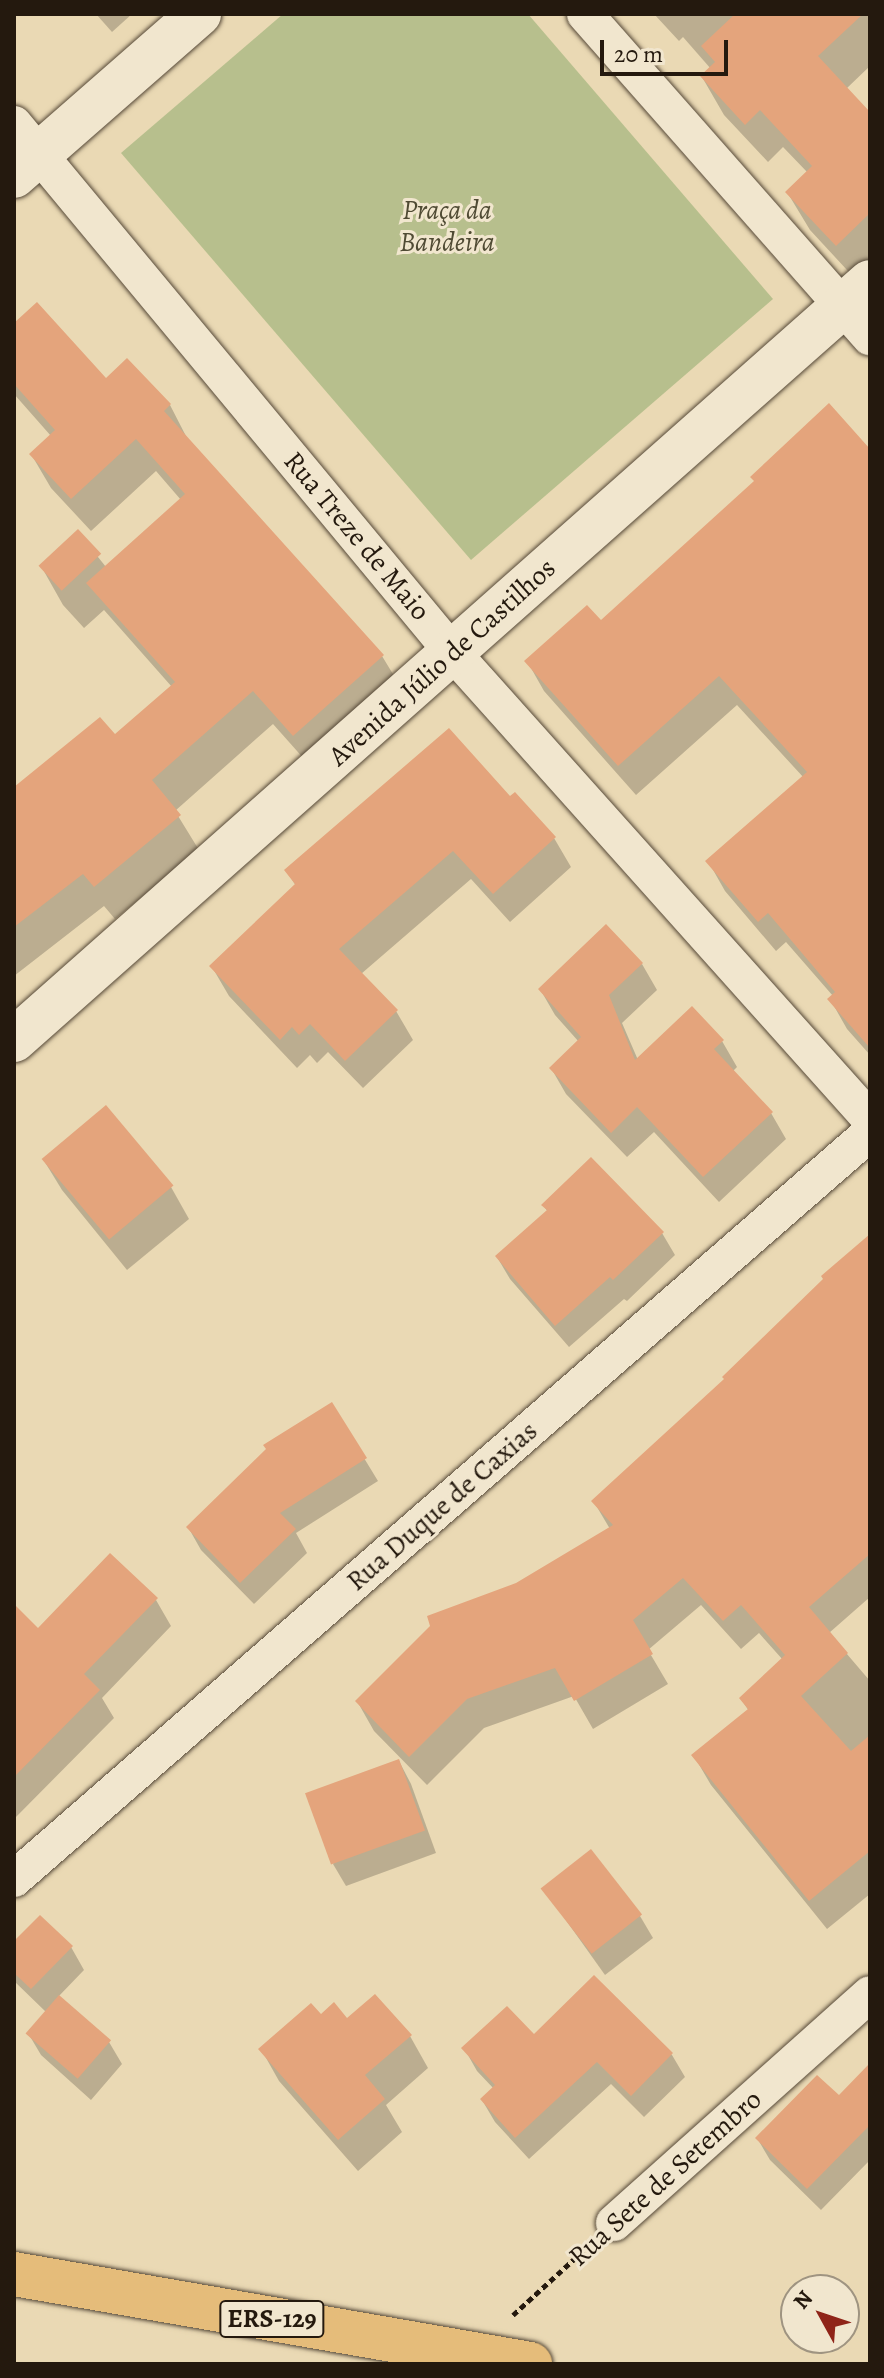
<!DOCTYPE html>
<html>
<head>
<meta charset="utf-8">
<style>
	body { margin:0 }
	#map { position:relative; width:884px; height:2378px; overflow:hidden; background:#ead9b4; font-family:Alegreya,serif }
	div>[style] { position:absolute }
	.green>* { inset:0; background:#b7bf8d }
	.shadow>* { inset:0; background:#0003 }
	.building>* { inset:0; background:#e4a47c; transform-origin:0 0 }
	.path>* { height:5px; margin-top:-2.5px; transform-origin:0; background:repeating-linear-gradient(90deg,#24190e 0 6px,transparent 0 10px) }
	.roads { filter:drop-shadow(0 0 2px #564938) drop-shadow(0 0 2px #564938) }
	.minor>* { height:36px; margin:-18px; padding:0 18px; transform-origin:18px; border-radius:18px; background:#f1e6ce }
	.tertiary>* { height:44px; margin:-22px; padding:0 22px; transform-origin:22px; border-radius:22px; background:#f1e6ce }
	.primary>* { height:44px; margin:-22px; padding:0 22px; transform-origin:22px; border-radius:22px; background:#e5bc7a }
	span { translate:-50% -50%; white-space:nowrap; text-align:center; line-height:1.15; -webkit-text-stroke:6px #f1e6ce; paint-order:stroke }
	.shield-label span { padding:2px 6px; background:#f1e6ce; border:2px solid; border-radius:6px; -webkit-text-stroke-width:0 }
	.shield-label { font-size:26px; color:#24190e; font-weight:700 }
	.park-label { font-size:28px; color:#504b34; font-style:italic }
	.street-label { font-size:28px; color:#24190e }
	.frame { position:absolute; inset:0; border:16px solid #24190e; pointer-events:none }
	.north { position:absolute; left:780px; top:2274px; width:80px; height:80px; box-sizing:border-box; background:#f1e6ce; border:2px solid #9f9481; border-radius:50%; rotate:310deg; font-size:22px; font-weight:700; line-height:32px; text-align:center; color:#24190e }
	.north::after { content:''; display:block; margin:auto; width:28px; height:36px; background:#8f2418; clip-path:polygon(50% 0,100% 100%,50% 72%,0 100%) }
	.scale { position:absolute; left:600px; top:40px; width:128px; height:36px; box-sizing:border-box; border:4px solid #24190e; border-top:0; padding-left:10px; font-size:24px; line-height:28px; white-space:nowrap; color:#24190e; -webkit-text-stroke:6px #f1e6ce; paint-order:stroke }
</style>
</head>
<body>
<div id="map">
	<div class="green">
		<div style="clip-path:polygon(283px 14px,528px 14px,773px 299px,471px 560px,121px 153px)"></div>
	</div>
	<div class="shadow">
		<div style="clip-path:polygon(96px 14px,132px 14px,112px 32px)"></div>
		<div style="clip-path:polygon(654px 14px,870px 14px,870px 66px,846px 89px,870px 113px,870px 272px,859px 283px,810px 230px,787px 192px,808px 173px,783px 147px,768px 162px,724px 115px,702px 77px,711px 69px,683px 37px,679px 41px)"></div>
		<div style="clip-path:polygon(14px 326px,106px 381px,170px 405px,188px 440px,382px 656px,402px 689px,313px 769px,273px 724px,175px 811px,199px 850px,115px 919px,104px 906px,14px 976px,14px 790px,114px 737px,172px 687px,104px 610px,84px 628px,63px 605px,41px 566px,78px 532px,106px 567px,181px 500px,156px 471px,91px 531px,51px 488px,31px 454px,51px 436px,14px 394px)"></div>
		<div style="clip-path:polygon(870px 452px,870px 1055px,847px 1029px,830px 999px,833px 996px,786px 942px,776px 951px,725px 891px,708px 861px,804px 778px,737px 705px,636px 795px,544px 691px,527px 661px,601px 623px)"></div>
		<div style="clip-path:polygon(554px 838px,571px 867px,510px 922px,471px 879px,361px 974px,396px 1011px,413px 1040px,363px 1088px,328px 1052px,317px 1063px,310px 1055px,297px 1068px,229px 996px,212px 967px,296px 886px,286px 870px)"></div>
		<div style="clip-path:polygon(642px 964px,657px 990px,622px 1023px,638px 1060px,722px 1041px,737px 1067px,732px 1072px,771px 1113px,786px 1139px,719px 1202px,654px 1132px,627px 1157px,566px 1094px,551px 1068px,579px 1042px,555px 1015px,540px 989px)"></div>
		<div style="clip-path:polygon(43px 1159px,171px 1187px,189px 1219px,127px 1270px,62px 1190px)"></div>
		<div style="clip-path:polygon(543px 1205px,662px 1233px,675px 1255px,627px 1301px,624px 1299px,569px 1347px,510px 1279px,497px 1257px,548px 1212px)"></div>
		<div style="clip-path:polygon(870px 1237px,870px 1597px,829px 1633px,870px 1681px,870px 1894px,827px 1929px,711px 1785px,694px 1756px,749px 1711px,741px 1699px,783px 1660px,759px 1633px,741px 1649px,701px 1605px,648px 1650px,668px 1684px,593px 1729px,574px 1696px,484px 1728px,427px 1785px,374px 1731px,357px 1701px,517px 1585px,610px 1529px,594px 1502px,726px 1380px)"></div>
		<div style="clip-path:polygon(331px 1404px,378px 1481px,296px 1533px,307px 1553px,254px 1604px,201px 1550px,188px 1527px)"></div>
		<div style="clip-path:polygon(156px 1600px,171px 1626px,102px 1698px,114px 1718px,14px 1819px,14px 1618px,38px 1631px)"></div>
		<div style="clip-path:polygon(399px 1761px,411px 1784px,436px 1853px,346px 1886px,333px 1864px)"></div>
		<div style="clip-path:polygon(543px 1888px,640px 1916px,653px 1938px,605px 1975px)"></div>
		<div style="clip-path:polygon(14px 1944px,71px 1947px,84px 1970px,58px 1997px,109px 2042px,122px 2064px,91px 2100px,41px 2055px,28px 2033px,46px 2012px,14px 1981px)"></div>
		<div style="clip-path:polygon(594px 1978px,672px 2055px,685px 2077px,644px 2117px,611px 2084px,529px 2159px,495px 2122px,482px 2100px,494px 2089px,477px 2071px,464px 2048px,534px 2037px)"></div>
		<div style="clip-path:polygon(321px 2016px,410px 2036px,428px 2068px,386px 2105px,402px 2132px,358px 2171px,279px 2081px,261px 2049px)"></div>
		<div style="clip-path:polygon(870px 2066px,870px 2160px,821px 2210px,770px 2160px,757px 2138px,839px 2098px)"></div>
	</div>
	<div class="building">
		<div style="clip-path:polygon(735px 14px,863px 14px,818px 56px,870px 112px,870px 213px,836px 246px,785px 192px,812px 166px,760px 110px,745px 125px,700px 76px,715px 62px,701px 46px)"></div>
		<div style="clip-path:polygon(37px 302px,106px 378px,127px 358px,171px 404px,164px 411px,384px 655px,293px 736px,253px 691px,152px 780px,181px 815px,94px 887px,83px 874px,14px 927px,14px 787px,100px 717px,115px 734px,175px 682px,86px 583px,185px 494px,136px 439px,71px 499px,29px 454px,55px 430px,14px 384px,14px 323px)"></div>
		<div style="clip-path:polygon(829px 403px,870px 449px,870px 1048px,827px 999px,835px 992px,768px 913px,758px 922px,705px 861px,807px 772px,719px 676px,618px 766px,524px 661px,587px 605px,601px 620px,754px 481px,750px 477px)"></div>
		<div style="left:78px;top:529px;width:34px;height:54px;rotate:47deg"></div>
		<div style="clip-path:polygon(449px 728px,510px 796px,515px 792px,556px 837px,493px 894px,453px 851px,339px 949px,398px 1010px,345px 1061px,310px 1024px,299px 1035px,292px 1027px,280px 1040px,209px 966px,295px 884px,284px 870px)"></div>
		<div style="clip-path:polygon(606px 924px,643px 963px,609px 995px,635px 1060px,692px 1006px,724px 1040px,714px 1049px,773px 1112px,703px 1177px,637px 1107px,611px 1133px,549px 1068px,581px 1037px,538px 989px)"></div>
		<div style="left:106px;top:1105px;width:105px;height:84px;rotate:50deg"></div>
		<div style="clip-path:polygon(591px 1157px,664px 1232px,613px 1280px,610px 1277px,555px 1326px,495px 1256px,547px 1210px,541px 1205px)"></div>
		<div style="clip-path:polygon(870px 1234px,870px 1554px,809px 1607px,848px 1653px,801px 1696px,851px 1751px,870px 1735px,870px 1851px,809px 1901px,691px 1755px,748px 1709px,739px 1698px,785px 1655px,741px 1605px,723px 1621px,683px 1578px,633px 1620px,653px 1654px,574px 1701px,555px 1668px,467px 1699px,409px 1757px,355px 1701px,430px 1626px,427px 1616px,516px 1583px,613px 1525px,591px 1501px,724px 1379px,722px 1377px,823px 1279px,821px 1276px)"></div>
		<div style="clip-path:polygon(332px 1402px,367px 1458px,280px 1513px,296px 1529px,240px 1583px,186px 1527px,266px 1449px,263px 1445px)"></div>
		<div style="clip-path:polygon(110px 1553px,158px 1598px,84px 1674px,100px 1690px,14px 1777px,14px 1604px,38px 1628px)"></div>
		<div style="left:399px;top:1759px;width:76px;height:100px;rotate:70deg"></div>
		<div style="left:591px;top:1849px;width:83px;height:64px;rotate:52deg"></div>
		<div style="clip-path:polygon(40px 1915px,73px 1946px,31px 1989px,14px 1973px,14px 1941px)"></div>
		<div style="clip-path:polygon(594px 1975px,673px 2053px,631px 2096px,597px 2062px,515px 2138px,480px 2099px,495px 2085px,461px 2048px,507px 2006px,534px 2034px)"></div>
		<div style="clip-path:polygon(375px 1994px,412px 2035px,365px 2075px,385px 2099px,338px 2140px,258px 2049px,311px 2003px,321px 2014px,334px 2002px,347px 2018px)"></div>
		<div style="left:59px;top:1995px;width:69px;height:51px;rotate:41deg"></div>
		<div style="clip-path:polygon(870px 2063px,870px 2125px,807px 2189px,755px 2138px,817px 2075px,839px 2095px)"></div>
	</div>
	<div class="path">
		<div style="left:513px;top:2315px;width:98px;rotate:-42.5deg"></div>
	</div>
	<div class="roads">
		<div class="minor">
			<div style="left:585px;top:14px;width:431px;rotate:48.6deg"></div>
			<div style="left:14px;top:124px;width:687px;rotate:50.31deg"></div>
			<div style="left:453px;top:653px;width:625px;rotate:48.18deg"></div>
			<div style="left:14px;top:1879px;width:1135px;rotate:-41.07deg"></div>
			<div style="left:614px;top:2223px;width:343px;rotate:-41.8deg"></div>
		</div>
		<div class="tertiary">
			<div style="left:14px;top:176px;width:246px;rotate:-41.2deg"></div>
			<div style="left:14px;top:1040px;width:1143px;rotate:-41.53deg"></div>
		</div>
		<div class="primary">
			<div style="left:14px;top:2274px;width:524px;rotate:9.89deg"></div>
		</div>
	</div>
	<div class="shield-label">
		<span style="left:272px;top:2319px">ERS-129</span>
	</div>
	<div class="park-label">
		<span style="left:447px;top:226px">Praça da<br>Bandeira</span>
	</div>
	<div class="street-label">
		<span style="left:357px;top:536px;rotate:50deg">Rua Treze de Maio</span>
		<span style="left:442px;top:662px;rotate:-42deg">Avenida Júlio de Castilhos</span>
		<span style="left:442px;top:1506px;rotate:-41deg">Rua Duque de Caxias</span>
		<span style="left:665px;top:2178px;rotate:-42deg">Rua Sete de Setembro</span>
	</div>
	<div class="frame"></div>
	<div class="north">N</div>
	<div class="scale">20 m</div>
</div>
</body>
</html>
